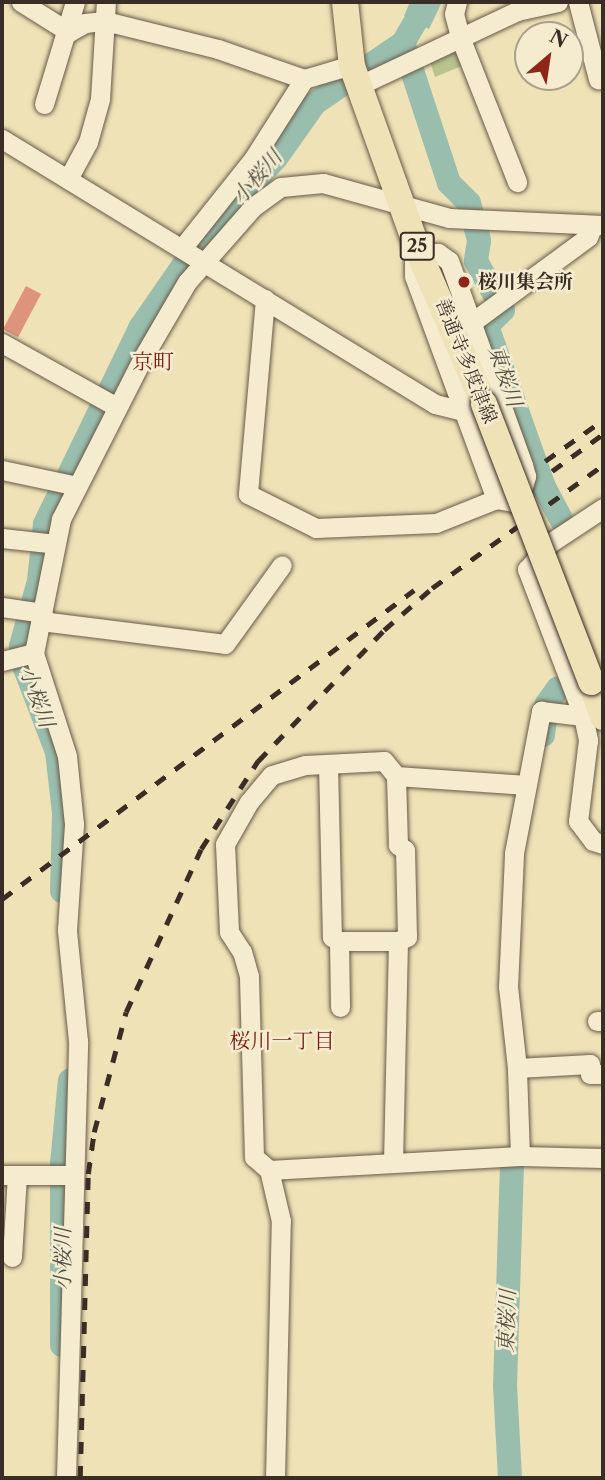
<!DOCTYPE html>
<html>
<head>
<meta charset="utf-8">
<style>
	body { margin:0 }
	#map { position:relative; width:605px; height:1480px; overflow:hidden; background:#efe2b6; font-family:"Libre Caslon Text","Noto Serif JP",serif }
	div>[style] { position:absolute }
	.green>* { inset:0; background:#b8c38e }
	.water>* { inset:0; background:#9abeae }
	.river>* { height:24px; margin:-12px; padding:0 12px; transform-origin:12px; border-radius:12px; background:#9abeae }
	.building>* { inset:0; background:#de947c; transform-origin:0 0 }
	.roads { filter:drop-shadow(0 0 2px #675a49) drop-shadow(0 0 2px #675a49) }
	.minor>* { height:19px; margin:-9.5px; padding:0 9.5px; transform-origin:9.5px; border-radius:9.5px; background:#f5ecd0 }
	.major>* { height:26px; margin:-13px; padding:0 13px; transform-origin:13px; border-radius:13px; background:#efe2b6 }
	.rail>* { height:4.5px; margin-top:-2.25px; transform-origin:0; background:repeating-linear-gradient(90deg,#3a2d25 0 12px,transparent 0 24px) }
	.bridges { filter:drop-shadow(0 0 2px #3a2d25) drop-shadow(0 0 2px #3a2d25) }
	.major-bridge>* { height:26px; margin:-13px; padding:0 13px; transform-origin:13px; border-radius:13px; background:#efe2b6 }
	.dots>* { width:19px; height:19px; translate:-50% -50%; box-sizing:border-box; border:4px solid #f5ecd0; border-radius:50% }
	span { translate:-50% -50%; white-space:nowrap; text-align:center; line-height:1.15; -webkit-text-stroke:5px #f5ecd0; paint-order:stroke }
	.shield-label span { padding:2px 5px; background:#f5ecd0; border:2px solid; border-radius:5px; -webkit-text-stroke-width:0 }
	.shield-label { font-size:18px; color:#3a2d25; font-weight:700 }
	.poi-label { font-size:19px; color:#3a2d25; font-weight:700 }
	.left { translate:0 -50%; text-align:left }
	.street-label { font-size:19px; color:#3a2d25 }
	.water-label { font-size:21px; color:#525147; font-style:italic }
	.neighbourhood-label { font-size:21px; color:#7a1f14 }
	.frame { position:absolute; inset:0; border:4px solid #3a2d25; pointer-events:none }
	.north { position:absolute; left:514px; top:21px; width:70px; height:70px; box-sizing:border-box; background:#f5ecd0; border:2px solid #aaa08c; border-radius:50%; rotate:29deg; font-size:19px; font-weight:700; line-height:28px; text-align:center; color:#3a2d25 }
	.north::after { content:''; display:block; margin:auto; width:24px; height:32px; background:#8f2418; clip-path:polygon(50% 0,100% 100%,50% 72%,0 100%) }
</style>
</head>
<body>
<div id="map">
	<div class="green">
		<div style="clip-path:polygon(460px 42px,469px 63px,435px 77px,429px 58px)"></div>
	</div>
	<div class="water">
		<div style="clip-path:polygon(410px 2px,442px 2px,429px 29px,404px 16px)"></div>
	</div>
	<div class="river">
		<div style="left:403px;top:43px;width:147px;rotate:71.8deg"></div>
		<div style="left:449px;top:183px;width:28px;rotate:45deg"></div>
		<div style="left:469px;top:203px;width:39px;rotate:75deg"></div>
		<div style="left:479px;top:241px;width:20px;rotate:99deg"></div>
		<div style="left:476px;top:261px;width:56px;rotate:61.1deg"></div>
		<div style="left:503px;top:310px;width:23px;rotate:135deg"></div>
		<div style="left:487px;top:326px;width:171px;rotate:70.5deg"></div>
		<div style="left:544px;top:487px;width:38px;rotate:62deg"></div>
		<div style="left:543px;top:735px;width:31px;rotate:-83deg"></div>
		<div style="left:547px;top:704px;width:19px;rotate:-55deg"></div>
		<div style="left:62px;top:891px;width:78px;rotate:-88.5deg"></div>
		<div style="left:64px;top:813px;width:61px;rotate:-96.5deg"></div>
		<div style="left:57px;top:752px;width:90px;rotate:-110.9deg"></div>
		<div style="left:25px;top:668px;width:22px;rotate:-100deg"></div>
		<div style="left:21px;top:646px;width:67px;rotate:-74.5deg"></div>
		<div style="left:39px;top:581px;width:57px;rotate:-84deg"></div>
		<div style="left:45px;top:524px;width:218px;rotate:-64.1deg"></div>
		<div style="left:140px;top:328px;width:107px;rotate:-55.3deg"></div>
		<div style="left:201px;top:240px;width:111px;rotate:-47.6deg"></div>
		<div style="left:276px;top:158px;width:67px;rotate:-54.7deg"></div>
		<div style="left:315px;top:103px;width:107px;rotate:-34.3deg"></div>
		<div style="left:403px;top:43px;width:48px;rotate:-59.7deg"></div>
		<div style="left:62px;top:1345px;width:181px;rotate:-90deg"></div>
		<div style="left:62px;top:1164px;width:84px;rotate:-84.6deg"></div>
		<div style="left:510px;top:1478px;width:91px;rotate:-93.1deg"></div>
		<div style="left:505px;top:1387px;width:224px;rotate:-88.2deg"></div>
	</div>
	<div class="building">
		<div style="left:26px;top:286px;width:17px;height:49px;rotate:28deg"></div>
	</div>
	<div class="roads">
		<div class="minor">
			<div style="left:21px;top:2px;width:57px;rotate:32deg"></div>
			<div style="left:69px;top:32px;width:18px;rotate:-29deg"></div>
			<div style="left:85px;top:23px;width:20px;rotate:-6deg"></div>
			<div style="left:105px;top:21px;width:116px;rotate:13.9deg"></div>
			<div style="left:218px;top:49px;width:91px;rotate:19.2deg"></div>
			<div style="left:457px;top:2px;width:12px;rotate:104deg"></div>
			<div style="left:454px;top:14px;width:24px;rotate:75deg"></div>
			<div style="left:460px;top:37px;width:156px;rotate:68.5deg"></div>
			<div style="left:578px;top:2px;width:80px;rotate:75.4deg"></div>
			<div style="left:360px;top:85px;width:174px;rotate:-25.2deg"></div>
			<div style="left:517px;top:11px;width:42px;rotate:-12.4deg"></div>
			<div style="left:44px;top:104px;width:107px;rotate:-73.1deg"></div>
			<div style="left:2px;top:139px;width:508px;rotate:31.47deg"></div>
			<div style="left:435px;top:404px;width:32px;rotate:14deg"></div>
			<div style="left:68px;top:179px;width:42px;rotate:-61.6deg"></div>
			<div style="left:88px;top:142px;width:45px;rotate:-74.4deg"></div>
			<div style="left:100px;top:99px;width:97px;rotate:-86.5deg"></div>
			<div style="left:183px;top:247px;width:112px;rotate:-51.5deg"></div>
			<div style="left:253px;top:159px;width:95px;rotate:-57.5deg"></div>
			<div style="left:304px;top:79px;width:50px;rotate:-16.3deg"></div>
			<div style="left:265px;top:299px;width:196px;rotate:95deg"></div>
			<div style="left:248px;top:494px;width:76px;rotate:26.6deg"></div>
			<div style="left:316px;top:528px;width:120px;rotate:-2.4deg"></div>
			<div style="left:436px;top:523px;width:65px;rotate:-21.8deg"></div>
			<div style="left:496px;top:499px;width:17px;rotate:10deg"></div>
			<div style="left:513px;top:502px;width:10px;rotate:-45deg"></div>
			<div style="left:520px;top:495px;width:20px;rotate:-72deg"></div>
			<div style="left:526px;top:476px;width:11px;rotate:-105deg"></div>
			<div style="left:523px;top:465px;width:217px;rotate:-109.9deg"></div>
			<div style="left:449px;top:261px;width:14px;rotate:-144deg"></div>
			<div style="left:438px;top:253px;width:19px;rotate:180deg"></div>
			<div style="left:419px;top:253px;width:7px;rotate:135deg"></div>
			<div style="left:414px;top:258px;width:18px;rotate:90deg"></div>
			<div style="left:414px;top:276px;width:238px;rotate:69.8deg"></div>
			<div style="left:471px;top:323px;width:145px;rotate:-36.3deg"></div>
			<div style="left:588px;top:237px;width:13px;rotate:-67deg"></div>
			<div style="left:2px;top:343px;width:132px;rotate:29.1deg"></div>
			<div style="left:2px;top:470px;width:77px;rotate:12deg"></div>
			<div style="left:603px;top:508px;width:64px;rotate:146.6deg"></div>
			<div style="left:550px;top:543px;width:35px;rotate:131deg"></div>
			<div style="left:527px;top:569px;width:157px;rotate:69.1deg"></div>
			<div style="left:583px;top:716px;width:25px;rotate:78deg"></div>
			<div style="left:588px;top:740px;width:82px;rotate:97deg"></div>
			<div style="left:578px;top:821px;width:25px;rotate:53deg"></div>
			<div style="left:593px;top:841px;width:10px;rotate:17deg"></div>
			<div style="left:2px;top:538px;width:54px;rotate:6.3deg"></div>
			<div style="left:2px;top:607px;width:41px;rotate:8.3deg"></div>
			<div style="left:41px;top:621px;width:185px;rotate:7.1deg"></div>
			<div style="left:225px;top:644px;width:97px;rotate:-54.2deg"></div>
			<div style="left:2px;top:661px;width:33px;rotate:-14deg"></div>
			<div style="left:328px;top:764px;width:173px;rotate:88.7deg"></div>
			<div style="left:332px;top:937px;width:8px;rotate:30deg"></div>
			<div style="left:339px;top:941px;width:66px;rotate:89.1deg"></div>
			<div style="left:339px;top:941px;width:59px"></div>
			<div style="left:597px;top:1021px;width:6px"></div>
			<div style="left:517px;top:1068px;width:73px;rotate:-3.1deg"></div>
			<div style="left:590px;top:1064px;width:10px;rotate:90deg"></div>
			<div style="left:590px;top:1074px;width:13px"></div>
			<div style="left:520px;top:1156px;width:88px;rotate:-92deg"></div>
			<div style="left:517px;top:1068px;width:81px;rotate:-96.3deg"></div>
			<div style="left:508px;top:987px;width:134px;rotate:-87.4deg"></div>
			<div style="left:514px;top:853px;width:145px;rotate:-79.2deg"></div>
			<div style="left:541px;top:711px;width:42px;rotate:6.8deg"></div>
			<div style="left:393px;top:1162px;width:221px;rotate:-88.7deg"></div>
			<div style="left:398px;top:941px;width:10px;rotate:-24deg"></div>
			<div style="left:407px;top:937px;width:87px;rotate:-91.3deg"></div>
			<div style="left:405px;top:850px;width:9px;rotate:-144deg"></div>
			<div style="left:398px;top:845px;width:69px;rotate:-91.7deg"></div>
			<div style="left:269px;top:1170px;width:251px;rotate:-3.2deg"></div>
			<div style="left:520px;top:1156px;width:83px;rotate:1.4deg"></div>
			<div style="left:2px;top:1175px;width:69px"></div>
			<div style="left:12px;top:1257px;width:82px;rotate:-86.5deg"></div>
			<div style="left:66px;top:1478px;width:437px;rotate:-88.4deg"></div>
			<div style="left:78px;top:1041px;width:112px;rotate:-95.7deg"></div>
			<div style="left:67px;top:930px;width:106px;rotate:-86.2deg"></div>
			<div style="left:74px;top:824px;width:68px;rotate:-95.9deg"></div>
			<div style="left:67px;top:756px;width:108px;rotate:-107.8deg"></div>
			<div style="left:34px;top:653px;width:137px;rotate:-78.6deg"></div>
			<div style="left:61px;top:519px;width:179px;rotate:-63.1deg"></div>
			<div style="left:142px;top:359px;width:89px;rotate:-59.7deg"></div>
			<div style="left:187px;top:282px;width:100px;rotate:-48.7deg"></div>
			<div style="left:253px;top:207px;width:34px;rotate:-36deg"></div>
			<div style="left:281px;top:187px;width:42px;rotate:-5.4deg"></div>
			<div style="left:323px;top:183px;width:131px;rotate:15.5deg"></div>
			<div style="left:449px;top:218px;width:154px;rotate:2.6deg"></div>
			<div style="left:275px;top:1478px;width:257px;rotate:-88.7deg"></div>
			<div style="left:281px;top:1221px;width:52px;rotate:-103.2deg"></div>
			<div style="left:269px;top:1170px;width:20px;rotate:-139deg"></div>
			<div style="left:254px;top:1157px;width:181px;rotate:-91.6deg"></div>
			<div style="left:249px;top:976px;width:25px;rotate:-106deg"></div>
			<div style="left:242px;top:952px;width:24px;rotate:-123deg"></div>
			<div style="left:229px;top:932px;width:88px;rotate:-92.6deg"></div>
			<div style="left:225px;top:844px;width:48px;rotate:-60.3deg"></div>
			<div style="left:249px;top:802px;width:35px;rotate:-50deg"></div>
			<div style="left:272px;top:775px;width:34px;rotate:-17deg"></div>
			<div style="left:305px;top:765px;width:79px;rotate:-2.9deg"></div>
			<div style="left:384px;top:761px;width:19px;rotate:51deg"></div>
			<div style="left:396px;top:776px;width:131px;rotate:3.9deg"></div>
		</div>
		<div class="major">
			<div style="left:345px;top:2px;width:64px;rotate:83.8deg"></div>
			<div style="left:352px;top:66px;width:199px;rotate:70.3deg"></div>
			<div style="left:419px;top:253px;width:164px;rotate:66.7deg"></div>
			<div style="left:591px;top:682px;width:37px;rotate:71deg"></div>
		</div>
	</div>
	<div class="rail">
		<div style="left:545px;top:461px;width:71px;rotate:-35.3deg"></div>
		<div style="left:552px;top:471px;width:63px;rotate:-36deg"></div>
		<div style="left:2px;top:899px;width:515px;rotate:-36.87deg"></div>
		<div style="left:80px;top:1478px;width:304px;rotate:-88.5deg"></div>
		<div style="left:88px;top:1174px;width:42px;rotate:-81.9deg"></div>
		<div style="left:94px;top:1132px;width:124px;rotate:-75.1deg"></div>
		<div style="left:126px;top:1012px;width:179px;rotate:-65.3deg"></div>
		<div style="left:201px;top:849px;width:105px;rotate:-57.1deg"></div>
		<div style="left:258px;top:761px;width:182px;rotate:-46.1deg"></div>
		<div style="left:384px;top:630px;width:64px;rotate:-41.2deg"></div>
		<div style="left:432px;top:588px;width:211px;rotate:-35.7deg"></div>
	</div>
	<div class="bridges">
		<div class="major-bridge">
			<div style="left:484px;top:404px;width:298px;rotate:68.9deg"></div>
		</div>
	</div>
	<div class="dots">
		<div style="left:464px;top:282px;background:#8f2418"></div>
	</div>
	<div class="shield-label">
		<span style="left:417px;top:246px">25</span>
	</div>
	<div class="poi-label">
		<span class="left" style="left:478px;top:282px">桜川集会所</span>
	</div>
	<div class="street-label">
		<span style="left:466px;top:361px;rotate:68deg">善通寺多度津線</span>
	</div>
	<div class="water-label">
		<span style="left:257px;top:177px;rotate:-49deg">小桜川</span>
		<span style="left:505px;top:376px;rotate:71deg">東桜川</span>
		<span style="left:37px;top:697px;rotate:70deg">小桜川</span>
		<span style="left:63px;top:1259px;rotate:-90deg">小桜川</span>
		<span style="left:507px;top:1321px;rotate:-88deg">東桜川</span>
	</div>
	<div class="neighbourhood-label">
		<span style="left:153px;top:362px">京町</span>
		<span style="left:282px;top:1041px">桜川一丁目</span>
	</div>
	<div class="frame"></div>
	<div class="north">N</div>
</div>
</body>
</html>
